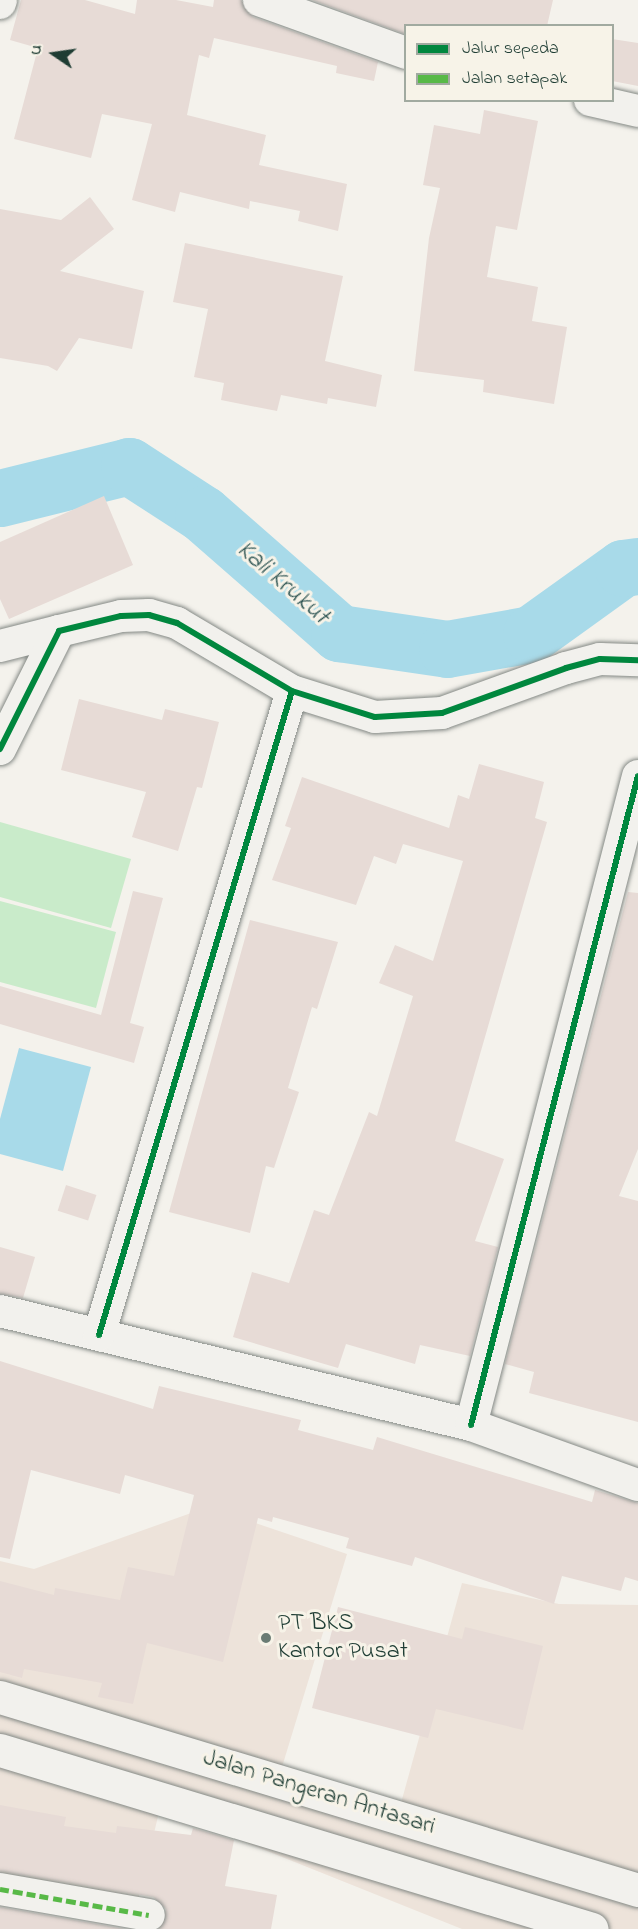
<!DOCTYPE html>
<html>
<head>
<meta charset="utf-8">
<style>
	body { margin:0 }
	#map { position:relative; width:638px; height:1929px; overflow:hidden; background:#f4f2ec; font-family:"Indie Flower",sans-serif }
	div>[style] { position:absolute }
	.built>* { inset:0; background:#ede3da }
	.green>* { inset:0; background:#c9ebca }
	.water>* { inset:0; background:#a8dae9 }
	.river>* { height:57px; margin:-28.5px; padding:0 28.5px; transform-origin:28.5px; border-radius:28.5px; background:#a8dae9 }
	.building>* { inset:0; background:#e7dbd6; transform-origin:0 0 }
	.roads { filter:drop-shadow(0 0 2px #848985) drop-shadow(0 0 2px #848985) }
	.minor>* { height:32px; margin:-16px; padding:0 16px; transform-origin:16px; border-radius:16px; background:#f2f1ed }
	.major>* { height:33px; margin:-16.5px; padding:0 16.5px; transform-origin:16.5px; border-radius:16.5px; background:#f2f1ed }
	.quiet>* { height:4.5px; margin-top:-2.25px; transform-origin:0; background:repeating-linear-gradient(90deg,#58b947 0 9px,transparent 0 13.5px) }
	.cycleway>* { height:6px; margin:-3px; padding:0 3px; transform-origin:3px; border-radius:3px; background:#00873e }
	.dots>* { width:16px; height:16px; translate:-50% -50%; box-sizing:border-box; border:3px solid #f7f3e8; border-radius:50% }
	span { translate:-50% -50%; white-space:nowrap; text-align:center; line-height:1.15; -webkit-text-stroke:6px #f7f3e8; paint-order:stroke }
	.poi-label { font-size:24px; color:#1f3d34 }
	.left { translate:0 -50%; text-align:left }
	.street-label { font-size:24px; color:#1f3d34 }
	.water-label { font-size:26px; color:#345a58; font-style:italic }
	.legend { position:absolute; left:404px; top:24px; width:210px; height:78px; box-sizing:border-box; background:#f7f3e8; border:2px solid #a1aaa0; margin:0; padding:8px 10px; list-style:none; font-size:18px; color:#1f3d34 }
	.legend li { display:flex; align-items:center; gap:12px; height:30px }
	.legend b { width:30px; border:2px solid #a1aaa0 }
	.north { position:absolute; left:24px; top:24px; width:60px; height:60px; -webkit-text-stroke:4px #f7f3e8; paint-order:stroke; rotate:283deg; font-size:16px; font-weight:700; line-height:24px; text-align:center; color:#1f3d34 }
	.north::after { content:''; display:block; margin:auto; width:21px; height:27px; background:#1f3d34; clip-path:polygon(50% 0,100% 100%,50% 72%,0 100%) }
</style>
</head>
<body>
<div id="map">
	<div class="built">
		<div style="clip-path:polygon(208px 1507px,347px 1554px,282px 1767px,401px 1803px,462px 1583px,559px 1604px,638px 1605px,638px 1929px,462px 1929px,160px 1808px,137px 1904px,0 1880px,0 1561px,34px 1569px)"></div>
	</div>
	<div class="green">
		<div style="clip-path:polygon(0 822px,131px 859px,111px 928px,0 897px)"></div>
		<div style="clip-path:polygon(0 901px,116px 932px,96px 1008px,0 982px)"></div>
	</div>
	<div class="water">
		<div style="clip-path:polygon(19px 1048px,91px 1067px,63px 1171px,0 1154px,0 1119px)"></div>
	</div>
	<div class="river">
		<div style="left:0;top:498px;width:133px;rotate:-13.9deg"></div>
		<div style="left:129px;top:466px;width:88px;rotate:33deg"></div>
		<div style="left:203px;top:514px;width:181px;rotate:41.2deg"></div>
		<div style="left:339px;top:633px;width:109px;rotate:8.4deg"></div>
		<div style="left:447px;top:649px;width:85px;rotate:-10.1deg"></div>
		<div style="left:531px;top:634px;width:113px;rotate:-35.7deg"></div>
		<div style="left:623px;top:568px;width:15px;rotate:-8deg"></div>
	</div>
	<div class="building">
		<div style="clip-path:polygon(21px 0,85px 0,135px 14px,137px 0,176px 0,213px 7px,214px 0,241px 0,253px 17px,378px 62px,374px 81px,336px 73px,337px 66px,214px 38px,209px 58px,199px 55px,187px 115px,266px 135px,259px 165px,347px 184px,338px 231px,298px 221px,300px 211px,250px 201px,249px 209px,180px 192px,175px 212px,132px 200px,152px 124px,102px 114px,91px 158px,14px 139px,38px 48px,10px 40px)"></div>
		<div style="clip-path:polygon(312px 0,553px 0,547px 26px,405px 26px,405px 34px)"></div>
		<div style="clip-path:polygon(612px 39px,638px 43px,638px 86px,612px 81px)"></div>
		<div style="clip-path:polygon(484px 110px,538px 121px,517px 230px,496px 226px,487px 277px,538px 287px,532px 321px,567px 327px,554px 404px,483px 392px,484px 380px,414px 371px,429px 238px,440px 188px,423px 185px,434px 125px,480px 134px)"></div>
		<div style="clip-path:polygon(90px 197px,114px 229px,60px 271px,144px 291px,132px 349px,79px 338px,57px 371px,48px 366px,0 358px,0 209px,61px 220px)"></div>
		<div style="clip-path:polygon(185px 243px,343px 276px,325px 361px,382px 375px,376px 407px,328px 398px,327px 404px,281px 395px,277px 411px,221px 400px,224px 383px,194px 377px,208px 309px,173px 302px)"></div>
		<div style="clip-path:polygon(104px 496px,133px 565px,9px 619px,0 599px,0 542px)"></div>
		<div style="clip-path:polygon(79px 699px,162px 720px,165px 709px,219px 722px,202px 788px,197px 787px,178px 851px,132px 837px,146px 792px,61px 770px)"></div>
		<div style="clip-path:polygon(479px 764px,544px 782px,535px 818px,547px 822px,455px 1141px,504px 1159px,475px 1241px,498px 1247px,470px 1356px,420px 1345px,415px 1364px,346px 1344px,338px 1368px,233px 1337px,252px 1272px,289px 1283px,314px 1210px,329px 1215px,369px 1112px,377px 1116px,413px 996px,379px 983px,395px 945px,433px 961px,463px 861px,403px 844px,396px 864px,374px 856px,356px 905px,272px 880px,291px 828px,285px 826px,302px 777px,449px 828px,458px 795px,469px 799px)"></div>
		<div style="clip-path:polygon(133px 891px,163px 898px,130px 1023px,144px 1027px,134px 1063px,0 1024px,0 986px,101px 1015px)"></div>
		<div style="clip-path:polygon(628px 892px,638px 893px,638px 1149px,619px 1196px,638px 1201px,638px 1422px,529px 1393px,534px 1372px,505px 1364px)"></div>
		<div style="clip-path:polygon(250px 920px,338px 942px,317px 1009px,312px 1007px,288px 1088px,299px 1092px,274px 1168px,266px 1166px,250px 1233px,169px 1212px)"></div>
		<div style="left:66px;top:1185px;width:32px;height:27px;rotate:18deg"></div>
		<div style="clip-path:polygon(0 1247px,35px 1257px,23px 1298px,0 1294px)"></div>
		<div style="clip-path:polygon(0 1361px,153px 1409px,159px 1386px,301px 1420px,298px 1430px,373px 1450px,377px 1437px,592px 1502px,595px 1490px,638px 1503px,638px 1581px,625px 1577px,621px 1591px,562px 1576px,554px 1604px,415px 1557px,412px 1566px,346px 1548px,349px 1538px,273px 1517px,272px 1522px,258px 1518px,223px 1662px,147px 1643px,133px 1704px,98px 1697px,102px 1683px,24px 1669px,22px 1678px,0 1672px,0 1581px,54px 1595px,55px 1588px,120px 1600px,128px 1567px,174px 1576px,194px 1495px,125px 1475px,120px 1494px,31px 1470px,10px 1559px,0 1557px)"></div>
		<div style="clip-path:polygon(338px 1607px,462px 1639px,465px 1627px,543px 1646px,523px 1730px,436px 1709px,428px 1738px,312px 1708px)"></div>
		<div style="clip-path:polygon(0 1805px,66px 1817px,64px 1826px,116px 1833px,117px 1826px,191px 1835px,193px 1828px,234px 1840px,225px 1886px,277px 1895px,271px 1929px,159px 1929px,166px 1909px,153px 1897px,0 1871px)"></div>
		<div style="clip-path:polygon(0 1907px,125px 1929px,0 1929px)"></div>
	</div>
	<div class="roads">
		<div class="minor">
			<div style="left:259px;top:0;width:156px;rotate:19.8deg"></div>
			<div style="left:0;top:3px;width:3px;rotate:-72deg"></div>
			<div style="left:590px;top:100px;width:49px;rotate:12.9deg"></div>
			<div style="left:0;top:646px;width:61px;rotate:-14.3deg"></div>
			<div style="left:0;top:749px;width:132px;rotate:-63.4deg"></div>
			<div style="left:59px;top:631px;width:64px;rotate:-13.6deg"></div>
			<div style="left:121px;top:616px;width:28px;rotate:-2deg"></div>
			<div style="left:149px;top:615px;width:29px;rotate:16deg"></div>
			<div style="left:177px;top:623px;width:134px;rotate:30.6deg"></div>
			<div style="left:292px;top:691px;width:87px;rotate:17.4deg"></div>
			<div style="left:375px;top:717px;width:67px;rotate:-3.4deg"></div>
			<div style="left:442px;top:713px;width:132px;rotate:-19.9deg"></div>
			<div style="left:566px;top:668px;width:35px;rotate:-15deg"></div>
			<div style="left:600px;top:659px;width:38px;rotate:2deg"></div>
			<div style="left:0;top:1311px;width:485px;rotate:13.6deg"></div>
			<div style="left:471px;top:1425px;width:177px;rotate:19.8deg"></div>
			<div style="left:99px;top:1335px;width:672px;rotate:-73.32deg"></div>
			<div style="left:471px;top:1425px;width:670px;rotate:-75.57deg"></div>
			<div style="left:0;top:1889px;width:151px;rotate:9.9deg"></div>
		</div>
		<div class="major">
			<div style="left:0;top:1697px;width:667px;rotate:16.83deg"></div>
			<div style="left:0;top:1750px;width:618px;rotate:16.82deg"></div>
		</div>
	</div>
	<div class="quiet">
		<div style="left:0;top:1889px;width:151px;rotate:9.9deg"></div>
	</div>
	<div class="cycleway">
		<div style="left:0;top:749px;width:132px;rotate:-63.4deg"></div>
		<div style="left:59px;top:631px;width:64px;rotate:-13.6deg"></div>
		<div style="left:121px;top:616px;width:28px;rotate:-2deg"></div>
		<div style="left:149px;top:615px;width:29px;rotate:16deg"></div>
		<div style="left:177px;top:623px;width:134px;rotate:30.6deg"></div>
		<div style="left:292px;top:691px;width:87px;rotate:17.4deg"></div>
		<div style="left:375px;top:717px;width:67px;rotate:-3.4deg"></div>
		<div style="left:442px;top:713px;width:132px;rotate:-19.9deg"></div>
		<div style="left:566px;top:668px;width:35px;rotate:-15deg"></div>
		<div style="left:600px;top:659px;width:38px;rotate:2deg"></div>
		<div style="left:99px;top:1335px;width:672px;rotate:-73.32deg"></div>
		<div style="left:471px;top:1425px;width:670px;rotate:-75.57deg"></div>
	</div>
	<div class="dots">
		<div style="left:266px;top:1638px;background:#6a7c74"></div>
	</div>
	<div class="poi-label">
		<span class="left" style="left:278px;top:1638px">PT BKS<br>Kantor Pusat</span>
	</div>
	<div class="street-label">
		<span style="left:319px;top:1793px;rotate:17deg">Jalan Pangeran Antasari</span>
	</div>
	<div class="water-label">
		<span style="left:282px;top:584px;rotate:41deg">Kali Krukut</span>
	</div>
	<ul class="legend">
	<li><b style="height:8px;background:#00873e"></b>Jalur sepeda</li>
	<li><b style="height:8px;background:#58b947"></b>Jalan setapak</li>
	</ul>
	<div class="north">U</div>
</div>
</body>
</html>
